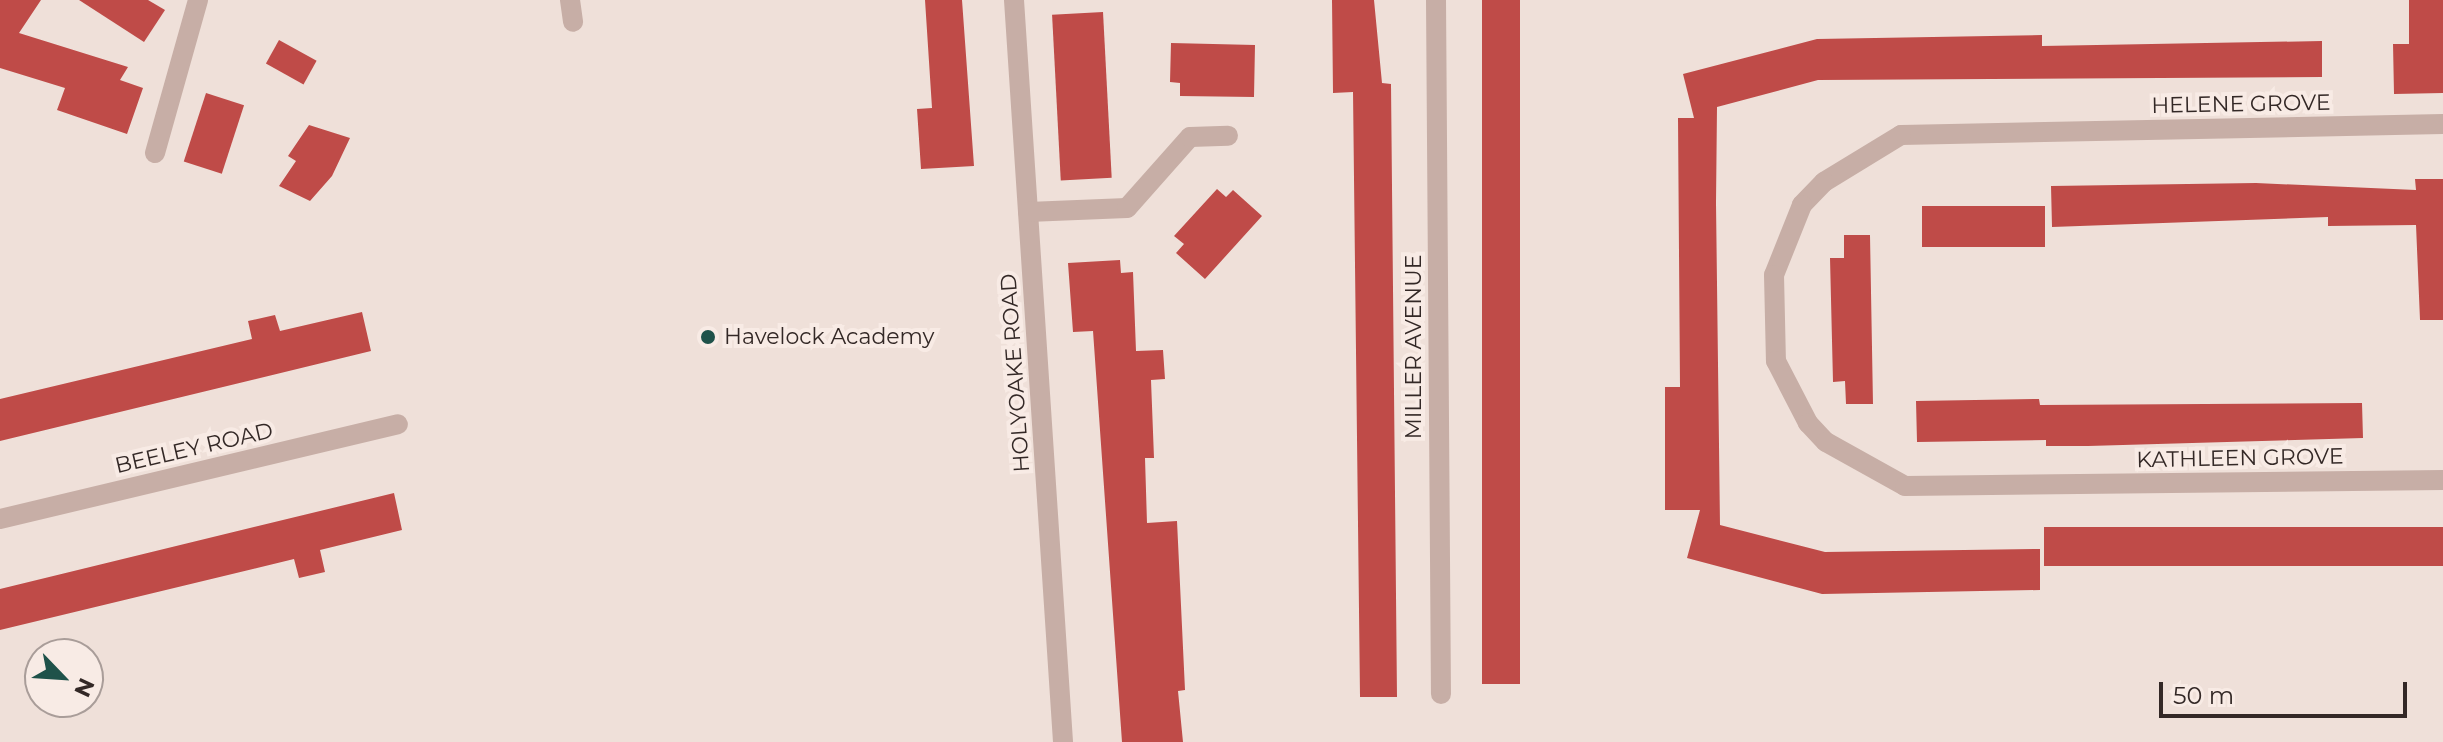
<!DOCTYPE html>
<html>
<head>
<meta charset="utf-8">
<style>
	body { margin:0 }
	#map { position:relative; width:2443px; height:742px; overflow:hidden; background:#efe0d9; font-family:Montserrat,sans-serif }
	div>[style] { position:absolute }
	.building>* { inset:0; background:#bf4b48; transform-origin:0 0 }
	.minor>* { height:20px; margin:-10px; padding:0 10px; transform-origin:10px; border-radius:10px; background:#c7aea6 }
	.dots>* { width:22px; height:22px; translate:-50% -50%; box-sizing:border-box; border:4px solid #f8ebe5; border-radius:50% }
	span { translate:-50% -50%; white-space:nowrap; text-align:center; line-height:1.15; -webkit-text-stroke:8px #f8ebe5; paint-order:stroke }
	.street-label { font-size:22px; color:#332826 }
	.poi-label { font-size:22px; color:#332826 }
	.left { translate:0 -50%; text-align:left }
	.north { position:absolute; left:24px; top:638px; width:80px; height:80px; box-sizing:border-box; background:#f8ebe5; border:2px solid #a99d99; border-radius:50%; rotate:115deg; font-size:22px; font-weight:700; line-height:32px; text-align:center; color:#332826 }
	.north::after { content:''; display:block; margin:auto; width:28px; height:36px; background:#1f524a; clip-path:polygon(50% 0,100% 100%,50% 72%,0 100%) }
	.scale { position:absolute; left:2159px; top:682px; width:248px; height:36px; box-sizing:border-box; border:4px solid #332826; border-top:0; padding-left:10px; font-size:24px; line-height:28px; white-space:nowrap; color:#332826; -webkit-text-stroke:6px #f8ebe5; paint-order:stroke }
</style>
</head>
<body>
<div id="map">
	<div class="building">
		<div style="clip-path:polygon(0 0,41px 0,19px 33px,128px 67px,120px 80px,143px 88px,127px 134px,57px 110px,65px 88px,0 68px)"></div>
		<div style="clip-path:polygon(79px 0,148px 0,165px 10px,144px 42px)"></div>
		<div style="clip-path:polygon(925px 0,962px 0,974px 166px,921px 169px,917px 109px,932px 108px)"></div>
		<div style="clip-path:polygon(1332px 0,1374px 0,1382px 83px,1391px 84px,1397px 697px,1360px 697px,1353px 92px,1333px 93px)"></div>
		<div style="left:1482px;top:0;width:38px;height:684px"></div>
		<div style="clip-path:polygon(2409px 0,2443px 0,2443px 93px,2394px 94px,2393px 44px,2409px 44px)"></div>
		<div style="left:1103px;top:12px;width:166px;height:51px;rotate:87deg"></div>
		<div style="clip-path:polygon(2042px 35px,2042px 46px,2322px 41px,2322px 77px,1818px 80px,1717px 107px,1716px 203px,1720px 525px,1825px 552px,2040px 549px,2040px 590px,1822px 594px,1687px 558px,1700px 510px,1665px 510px,1665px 387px,1680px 387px,1678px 118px,1694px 118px,1683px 74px,1817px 39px)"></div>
		<div style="left:279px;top:40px;width:43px;height:27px;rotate:29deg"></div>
		<div style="clip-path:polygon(1171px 43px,1255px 45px,1254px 97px,1180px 96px,1180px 83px,1170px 82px)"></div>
		<div style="left:206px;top:93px;width:40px;height:72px;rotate:18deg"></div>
		<div style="clip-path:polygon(309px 125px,350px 138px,332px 176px,310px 201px,279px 186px,296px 161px,288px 156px)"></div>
		<div style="clip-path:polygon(2415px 179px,2443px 179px,2443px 320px,2420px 320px,2416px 225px,2328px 226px,2328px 217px,2052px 227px,2051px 186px,2256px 183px,2416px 190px)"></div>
		<div style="clip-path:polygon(1217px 189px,1226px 197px,1233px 190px,1262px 216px,1205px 279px,1176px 253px,1184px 244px,1174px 236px)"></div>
		<div style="left:2045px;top:206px;width:41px;height:123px;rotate:90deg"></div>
		<div style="clip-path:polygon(1844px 235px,1870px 235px,1873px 404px,1846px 404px,1845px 381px,1833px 382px,1830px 258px,1844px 258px)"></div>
		<div style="clip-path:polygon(1120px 260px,1121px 273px,1133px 272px,1136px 351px,1163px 350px,1165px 379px,1151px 380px,1154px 458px,1145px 458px,1147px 523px,1177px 521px,1185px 690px,1178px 691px,1183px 742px,1122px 742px,1093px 331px,1073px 332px,1068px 263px)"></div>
		<div style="clip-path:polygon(362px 312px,371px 351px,0 441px,0 399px,252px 339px,248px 321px,275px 315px,280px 331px)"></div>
		<div style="clip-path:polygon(2039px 399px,2040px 405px,2362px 403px,2363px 438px,2088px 446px,2046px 446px,2046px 440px,1917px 442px,1916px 401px)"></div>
		<div style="clip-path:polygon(394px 493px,402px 530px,320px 550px,325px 572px,299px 578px,294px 559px,0 630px,0 589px)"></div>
		<div style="left:2443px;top:527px;width:39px;height:399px;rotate:90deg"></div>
	</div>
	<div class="minor">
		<div style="left:570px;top:0;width:22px;rotate:82deg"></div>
		<div style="left:1014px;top:0;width:744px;rotate:86.22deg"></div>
		<div style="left:1436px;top:0;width:694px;rotate:89.59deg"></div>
		<div style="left:2443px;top:124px;width:542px;rotate:178.84deg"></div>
		<div style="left:1901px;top:135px;width:90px;rotate:148.6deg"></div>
		<div style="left:1824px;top:182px;width:32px;rotate:134deg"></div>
		<div style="left:1802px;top:205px;width:75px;rotate:111.8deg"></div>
		<div style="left:1774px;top:275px;width:86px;rotate:88.7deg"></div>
		<div style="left:1776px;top:361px;width:70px;rotate:62.7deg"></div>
		<div style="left:1808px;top:423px;width:26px;rotate:47deg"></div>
		<div style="left:1826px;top:442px;width:90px;rotate:29.1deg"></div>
		<div style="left:1905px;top:486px;width:538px;rotate:-0.64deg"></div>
		<div style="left:155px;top:153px;width:159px;rotate:-74.3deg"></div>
		<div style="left:1028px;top:212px;width:99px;rotate:-2.3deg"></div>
		<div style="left:1127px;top:208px;width:95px;rotate:-48.4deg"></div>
		<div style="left:1190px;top:137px;width:38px;rotate:-2deg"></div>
		<div style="left:0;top:519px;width:409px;rotate:-13.4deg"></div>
	</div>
	<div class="dots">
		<div style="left:708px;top:337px;background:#1f524a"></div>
	</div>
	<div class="street-label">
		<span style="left:2241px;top:104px;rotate:-1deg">HELENE GROVE</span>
		<span style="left:1414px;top:347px;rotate:-90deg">MILLER AVENUE</span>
		<span style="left:1015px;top:373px;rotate:-94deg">HOLYOAKE ROAD</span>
		<span style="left:194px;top:448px;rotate:-13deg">BEELEY ROAD</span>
		<span style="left:2240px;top:458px;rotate:-1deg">KATHLEEN GROVE</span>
	</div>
	<div class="poi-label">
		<span class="left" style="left:724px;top:337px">Havelock Academy</span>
	</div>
	<div class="north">N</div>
	<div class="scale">50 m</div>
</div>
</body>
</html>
